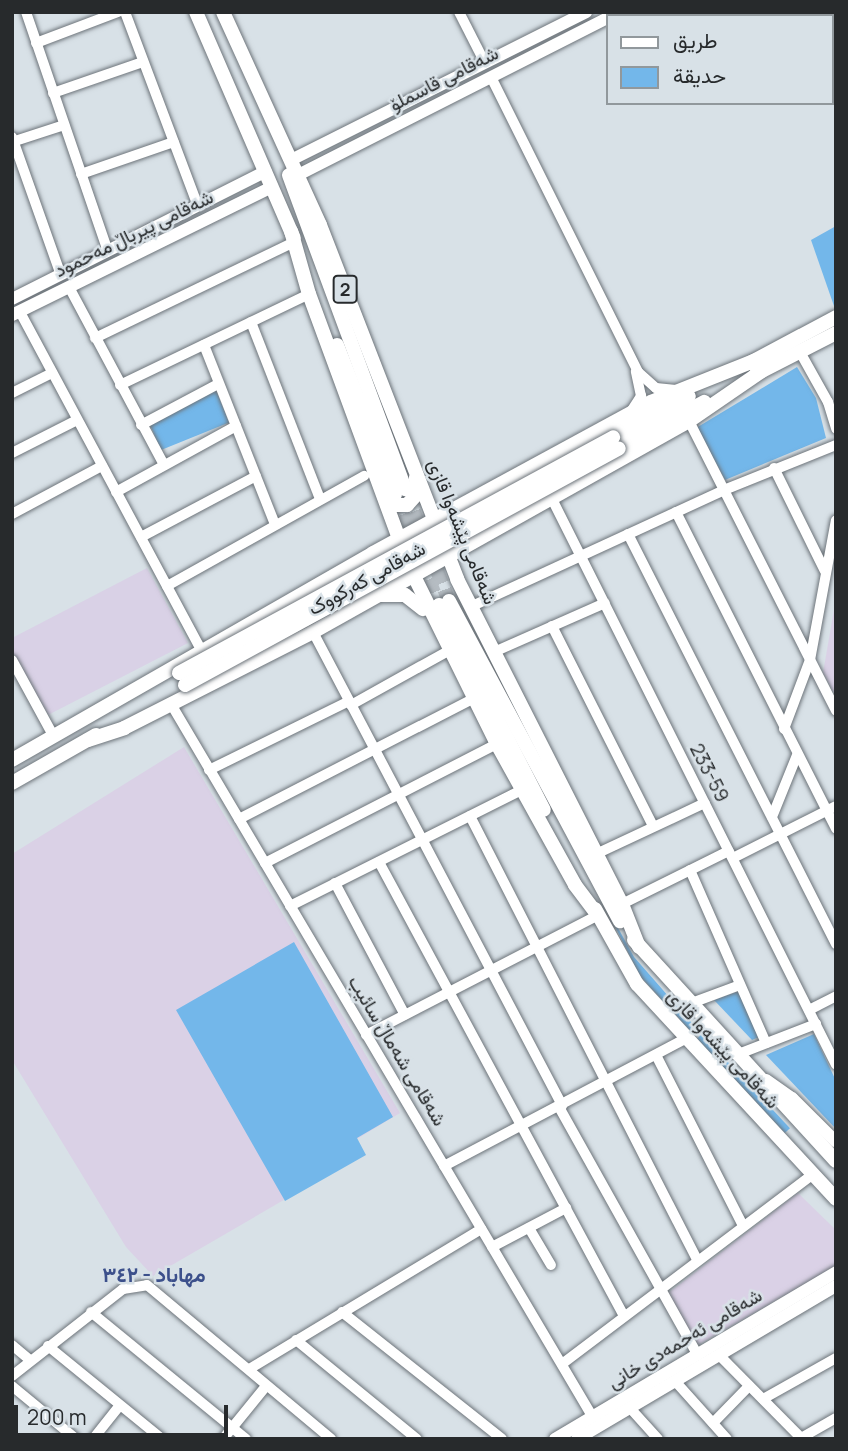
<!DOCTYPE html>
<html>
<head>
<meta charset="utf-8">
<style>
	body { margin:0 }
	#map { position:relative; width:848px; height:1451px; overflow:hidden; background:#d8e1e7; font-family:Manrope,Vazirmatn,sans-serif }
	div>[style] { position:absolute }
	.education>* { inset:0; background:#dad1e6 }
	.medical>* { inset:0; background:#d9d1e6 }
	.green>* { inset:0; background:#73b7ea; transform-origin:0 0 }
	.highway-tunnel>* { height:14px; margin-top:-7px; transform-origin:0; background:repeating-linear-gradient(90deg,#b5bcc2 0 14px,transparent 0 21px) }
	.roads { filter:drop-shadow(0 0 2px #6d747a) drop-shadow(0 0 2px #6d747a) }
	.minor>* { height:10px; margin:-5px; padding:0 5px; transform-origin:5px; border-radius:5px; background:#fff }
	.major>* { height:12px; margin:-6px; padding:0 6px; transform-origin:6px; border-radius:6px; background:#fff }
	.highway>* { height:14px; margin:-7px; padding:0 7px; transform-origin:7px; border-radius:7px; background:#fff }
	.bridges { filter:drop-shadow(0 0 2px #6d747a) drop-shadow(0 0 2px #6d747a) }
	.highway-bridge>* { height:14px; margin:-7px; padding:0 7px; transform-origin:7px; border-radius:7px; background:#fff }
	span { translate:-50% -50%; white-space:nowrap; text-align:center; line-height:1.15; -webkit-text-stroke:5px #d8e1e7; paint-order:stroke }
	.shield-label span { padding:2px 5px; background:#d8e1e7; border:2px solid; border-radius:5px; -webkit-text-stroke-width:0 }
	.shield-label { font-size:18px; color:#272a2c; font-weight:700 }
	.street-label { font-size:19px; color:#272a2c }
	.neighbourhood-label { font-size:21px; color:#3c508b; font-weight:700 }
	.frame { position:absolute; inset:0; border:14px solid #272a2c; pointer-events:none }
	.legend { position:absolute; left:606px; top:14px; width:228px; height:91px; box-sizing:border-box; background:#d8e1e7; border:2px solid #91989c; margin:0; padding:9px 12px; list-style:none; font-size:21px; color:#272a2c }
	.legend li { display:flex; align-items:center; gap:14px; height:35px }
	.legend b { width:35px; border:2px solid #91989c }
	.scale { position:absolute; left:14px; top:1405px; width:214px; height:32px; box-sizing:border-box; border:4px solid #272a2c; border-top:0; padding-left:9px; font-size:21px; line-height:24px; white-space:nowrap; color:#272a2c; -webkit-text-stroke:5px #d8e1e7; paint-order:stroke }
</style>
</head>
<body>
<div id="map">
	<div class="education">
		<div style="clip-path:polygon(836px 598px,836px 697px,823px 673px)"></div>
		<div style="clip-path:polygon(184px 747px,400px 1113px,357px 1139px,363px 1154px,153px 1276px,126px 1247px,12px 1060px,12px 854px)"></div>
		<div style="clip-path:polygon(798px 1193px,836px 1230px,836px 1266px,698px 1345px,667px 1294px)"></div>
	</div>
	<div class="medical">
		<div style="clip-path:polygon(147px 568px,188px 643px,48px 715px,12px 650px,12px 638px)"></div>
	</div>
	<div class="green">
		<div style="clip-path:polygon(836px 226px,836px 305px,834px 306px,811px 240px)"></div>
		<div style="clip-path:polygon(797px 367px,816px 398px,826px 438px,725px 480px,696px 428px)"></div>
		<div style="left:216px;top:390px;width:35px;height:74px;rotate:68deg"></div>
		<div style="clip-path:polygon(590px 877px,634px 957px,698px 1030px,694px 1035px,640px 976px)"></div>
		<div style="clip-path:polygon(294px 942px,393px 1117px,357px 1138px,366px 1155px,285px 1201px,176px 1010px)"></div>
		<div style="clip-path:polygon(742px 990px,761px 1036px,752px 1040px,714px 1000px)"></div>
		<div style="left:702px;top:1034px;width:129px;height:7px;rotate:47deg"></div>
		<div style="clip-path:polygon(814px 1034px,836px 1081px,836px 1129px,766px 1055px)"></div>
	</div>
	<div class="highway-tunnel">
		<div style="left:406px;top:492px;width:117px;rotate:68.5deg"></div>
		<div style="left:395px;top:495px;width:50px;rotate:67.6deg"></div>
		<div style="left:421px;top:560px;width:48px;rotate:68.2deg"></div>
	</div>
	<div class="roads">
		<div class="minor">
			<div style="left:26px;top:12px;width:253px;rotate:71.1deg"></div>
			<div style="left:125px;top:12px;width:207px;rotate:69.4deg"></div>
			<div style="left:459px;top:12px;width:57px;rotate:63deg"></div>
			<div style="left:36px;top:43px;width:88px;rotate:-20.7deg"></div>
			<div style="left:491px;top:77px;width:330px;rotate:63.5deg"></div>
			<div style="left:638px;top:372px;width:24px;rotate:42deg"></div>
			<div style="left:656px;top:388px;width:20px;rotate:6deg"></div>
			<div style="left:53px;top:93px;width:95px;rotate:-19deg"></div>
			<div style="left:12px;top:137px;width:146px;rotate:70.5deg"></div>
			<div style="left:12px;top:142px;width:55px;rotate:-18.1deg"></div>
			<div style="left:81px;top:174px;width:98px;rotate:-19deg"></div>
			<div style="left:69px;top:287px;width:202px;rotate:61.9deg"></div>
			<div style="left:20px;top:312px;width:383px;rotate:61.8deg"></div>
			<div style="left:251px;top:322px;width:190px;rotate:68.7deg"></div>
			<div style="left:95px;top:338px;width:219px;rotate:-25.7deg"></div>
			<div style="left:204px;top:345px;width:193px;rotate:68.4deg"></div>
			<div style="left:800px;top:352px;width:57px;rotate:60.8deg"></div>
			<div style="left:828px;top:402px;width:28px;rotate:73deg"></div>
			<div style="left:120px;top:385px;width:210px;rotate:-25.7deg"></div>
			<div style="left:12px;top:393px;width:45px;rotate:-26.6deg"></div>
			<div style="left:632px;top:410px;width:17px;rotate:-57deg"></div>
			<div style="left:641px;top:396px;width:25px;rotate:-102deg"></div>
			<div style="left:689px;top:421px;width:325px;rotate:63.1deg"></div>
			<div style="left:141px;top:425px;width:87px;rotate:-28deg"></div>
			<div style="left:12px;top:453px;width:73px;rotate:-26.9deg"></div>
			<div style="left:774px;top:468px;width:115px;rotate:63.7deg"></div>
			<div style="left:116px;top:492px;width:137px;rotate:-28.8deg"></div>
			<div style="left:551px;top:497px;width:635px;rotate:63.35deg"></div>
			<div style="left:676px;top:512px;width:355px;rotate:63.2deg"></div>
			<div style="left:12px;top:514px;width:102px;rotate:-28.1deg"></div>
			<div style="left:628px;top:534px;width:460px;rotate:63.1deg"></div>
			<div style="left:141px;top:537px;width:130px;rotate:-27.9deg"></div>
			<div style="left:167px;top:586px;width:226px;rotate:-29.2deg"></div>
			<div style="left:470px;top:607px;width:280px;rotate:-24.7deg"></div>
			<div style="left:724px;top:490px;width:121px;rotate:-21.9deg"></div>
			<div style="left:552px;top:626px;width:224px;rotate:63.2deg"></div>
			<div style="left:313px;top:632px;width:535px;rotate:62.24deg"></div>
			<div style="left:494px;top:652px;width:121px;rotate:-23.8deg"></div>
			<div style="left:12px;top:660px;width:88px;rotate:61.4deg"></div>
			<div style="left:171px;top:704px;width:827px;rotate:59.4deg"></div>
			<div style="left:351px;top:705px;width:111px;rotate:-29.1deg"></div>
			<div style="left:784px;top:729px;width:74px;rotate:-69.4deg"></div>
			<div style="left:810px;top:660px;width:142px;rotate:-79.5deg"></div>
			<div style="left:209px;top:770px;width:156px;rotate:-26.2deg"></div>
			<div style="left:470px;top:816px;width:498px;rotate:62.9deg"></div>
			<div style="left:772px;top:817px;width:67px;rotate:-68deg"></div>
			<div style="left:239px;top:819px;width:264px;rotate:-27.2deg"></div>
			<div style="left:596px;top:854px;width:120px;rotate:-25.1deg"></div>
			<div style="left:733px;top:858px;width:115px;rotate:-26.8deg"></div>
			<div style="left:379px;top:862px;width:516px;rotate:61.65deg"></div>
			<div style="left:265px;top:863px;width:261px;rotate:-27.2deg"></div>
			<div style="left:690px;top:870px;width:189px;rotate:66.3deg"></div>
			<div style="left:335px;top:883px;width:149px;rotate:62.1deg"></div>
			<div style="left:622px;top:904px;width:119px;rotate:-26.4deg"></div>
			<div style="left:290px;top:906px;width:259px;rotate:-26.6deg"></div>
			<div style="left:689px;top:1004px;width:54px;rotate:-20.4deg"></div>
			<div style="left:809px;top:1010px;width:30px;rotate:-27deg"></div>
			<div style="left:366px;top:1035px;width:261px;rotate:-27.3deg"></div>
			<div style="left:736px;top:1055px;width:86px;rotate:-21.2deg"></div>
			<div style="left:657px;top:1057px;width:190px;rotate:63deg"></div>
			<div style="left:559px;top:1107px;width:283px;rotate:60.8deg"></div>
			<div style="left:444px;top:1166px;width:275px;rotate:-27.8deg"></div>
			<div style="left:529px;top:1228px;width:43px;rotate:59.3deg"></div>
			<div style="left:492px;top:1247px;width:84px;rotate:-27.8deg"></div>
			<div style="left:91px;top:1312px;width:200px;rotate:39.3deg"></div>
			<div style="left:342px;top:1312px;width:204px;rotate:38.4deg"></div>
			<div style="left:296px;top:1340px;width:156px;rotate:39.3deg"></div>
			<div style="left:12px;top:1345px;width:23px;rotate:40deg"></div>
			<div style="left:48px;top:1346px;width:147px;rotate:39.2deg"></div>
			<div style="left:719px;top:1355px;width:118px;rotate:45.3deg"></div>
			<div style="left:562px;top:1364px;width:315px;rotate:-37.1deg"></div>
			<div style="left:251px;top:1368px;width:269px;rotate:-31.1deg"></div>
			<div style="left:12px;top:1376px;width:141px;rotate:-38.1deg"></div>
			<div style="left:123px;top:1289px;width:24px;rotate:-9deg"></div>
			<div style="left:147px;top:1285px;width:240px;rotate:39.9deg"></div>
			<div style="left:675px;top:1381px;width:78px;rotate:48.1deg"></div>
			<div style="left:12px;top:1386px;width:83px;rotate:39.6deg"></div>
			<div style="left:763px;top:1399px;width:84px;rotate:-29.3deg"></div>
			<div style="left:630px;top:1408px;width:42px;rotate:47.9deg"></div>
			<div style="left:713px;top:1423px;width:52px;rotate:-45.8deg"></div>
			<div style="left:801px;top:1438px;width:40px;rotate:-29.7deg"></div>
			<div style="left:93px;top:1439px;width:43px;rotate:-51.5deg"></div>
			<div style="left:223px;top:1439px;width:68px;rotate:-50.9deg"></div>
		</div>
		<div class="major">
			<div style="left:291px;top:160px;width:330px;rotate:-26.6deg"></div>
			<div style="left:298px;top:175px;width:347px;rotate:-26.9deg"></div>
			<div style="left:12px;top:299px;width:284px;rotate:-26.7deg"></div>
			<div style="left:12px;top:315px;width:290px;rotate:-26.2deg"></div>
			<div style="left:766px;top:1080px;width:32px;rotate:35deg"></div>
			<div style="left:792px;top:1098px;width:62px;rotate:45deg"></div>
			<div style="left:555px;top:1439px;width:327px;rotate:-30.7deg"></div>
			<div style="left:577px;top:1439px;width:301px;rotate:-30.6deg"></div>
		</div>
		<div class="highway">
			<div style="left:196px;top:12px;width:246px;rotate:66.6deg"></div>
			<div style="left:223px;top:12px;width:234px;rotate:65.5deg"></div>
			<div style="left:320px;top:225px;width:380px;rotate:68.8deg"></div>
			<div style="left:457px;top:579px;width:364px;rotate:63.1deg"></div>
			<div style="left:622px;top:904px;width:46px;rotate:68.4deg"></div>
			<div style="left:289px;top:175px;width:335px;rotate:69.7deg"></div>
			<div style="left:291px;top:231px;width:66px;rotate:74.1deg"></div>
			<div style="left:309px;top:294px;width:270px;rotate:69.8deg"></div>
			<div style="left:337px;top:345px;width:160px;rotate:68.7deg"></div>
			<div style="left:750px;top:363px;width:98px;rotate:-28.1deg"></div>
			<div style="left:756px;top:374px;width:90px;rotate:-27.1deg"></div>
			<div style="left:613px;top:437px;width:86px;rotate:-28.3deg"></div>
			<div style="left:619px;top:448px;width:97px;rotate:-28.4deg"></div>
			<div style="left:384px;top:493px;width:16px;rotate:50deg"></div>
			<div style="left:394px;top:505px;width:13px"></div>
			<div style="left:407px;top:505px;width:15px;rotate:-48deg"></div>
			<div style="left:417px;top:494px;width:16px;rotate:-94deg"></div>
			<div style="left:409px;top:566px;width:199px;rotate:63.7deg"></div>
			<div style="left:497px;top:744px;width:161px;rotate:61deg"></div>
			<div style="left:575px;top:885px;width:38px;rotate:53deg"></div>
			<div style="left:379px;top:595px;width:26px"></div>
			<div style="left:405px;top:595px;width:23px;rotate:38deg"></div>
			<div style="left:449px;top:601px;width:363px;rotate:61.9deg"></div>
			<div style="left:439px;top:605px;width:230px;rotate:62.9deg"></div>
			<div style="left:88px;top:740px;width:38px;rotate:-18deg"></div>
			<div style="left:124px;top:728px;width:212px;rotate:-26.9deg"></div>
			<div style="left:313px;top:632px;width:431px;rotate:-29.3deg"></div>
			<div style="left:689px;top:421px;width:88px;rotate:-34.4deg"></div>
			<div style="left:12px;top:760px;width:416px;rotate:-29.8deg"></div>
			<div style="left:373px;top:553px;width:316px;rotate:-28.5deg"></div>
			<div style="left:651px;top:402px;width:113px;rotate:-21.8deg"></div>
			<div style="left:12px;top:783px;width:97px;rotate:-29.7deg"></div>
			<div style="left:595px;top:909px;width:86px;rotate:60.8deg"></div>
			<div style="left:637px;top:984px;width:293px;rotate:47.2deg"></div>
			<div style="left:634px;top:940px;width:299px;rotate:47.6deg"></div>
		</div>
	</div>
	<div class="bridges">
		<div class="highway-bridge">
			<div style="left:179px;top:673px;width:494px;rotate:-28.5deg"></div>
			<div style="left:185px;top:685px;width:494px;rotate:-28.6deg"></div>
		</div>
	</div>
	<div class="shield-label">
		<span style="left:345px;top:289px">2</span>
	</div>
	<div class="street-label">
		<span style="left:444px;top:79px;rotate:-27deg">شەقامی قاسملۆ</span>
		<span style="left:134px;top:234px;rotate:-26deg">شەقامی پیرباڵ مەحمود</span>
		<span style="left:462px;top:532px;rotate:68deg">شەقامی پێشەوا قازی</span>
		<span style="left:367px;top:579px;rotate:-29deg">شەقامی کەرکووک</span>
		<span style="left:709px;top:773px;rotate:63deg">233-59</span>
		<span style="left:723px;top:1049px;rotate:47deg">شەقامی پێشەوا قازی</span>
		<span style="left:397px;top:1051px;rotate:59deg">شەقامی شەماڵ سائیب</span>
		<span style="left:685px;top:1339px;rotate:-31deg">شەقامی ئەحمەدی خانی</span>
	</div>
	<div class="neighbourhood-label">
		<span style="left:154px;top:1274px">مهاباد - ٣٤٢</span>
	</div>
	<div class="frame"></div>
	<ul class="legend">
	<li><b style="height:9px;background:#fff"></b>طريق</li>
	<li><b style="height:19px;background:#73b7ea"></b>حديقة</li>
	</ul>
	<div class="scale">200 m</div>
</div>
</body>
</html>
